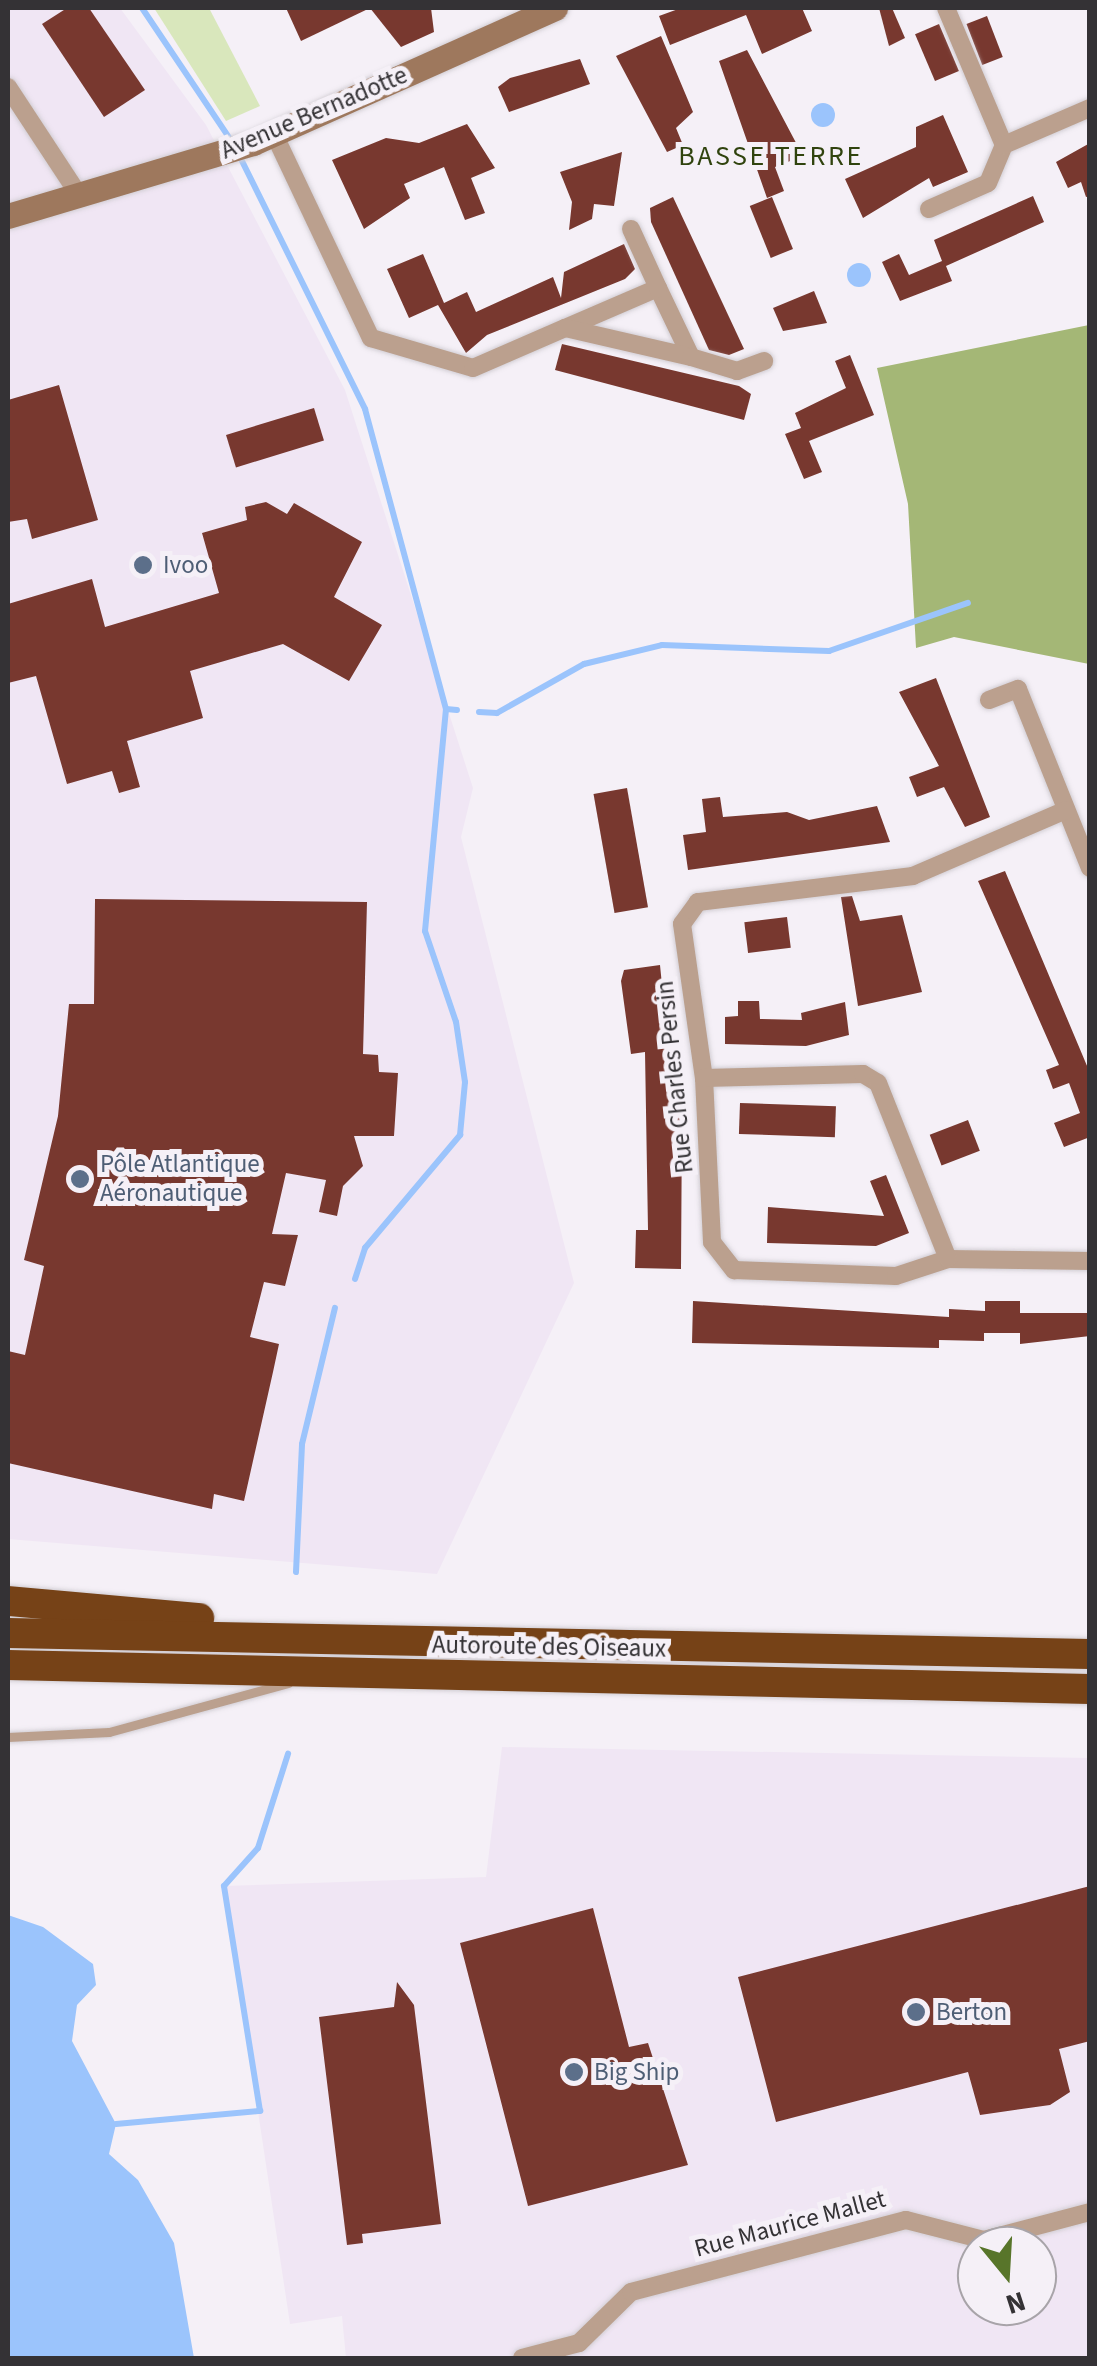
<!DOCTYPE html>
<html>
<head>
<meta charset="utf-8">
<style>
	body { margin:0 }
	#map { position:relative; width:1097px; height:2366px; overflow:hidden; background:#f5f0f7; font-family:"Source Sans 3",sans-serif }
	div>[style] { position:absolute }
	.built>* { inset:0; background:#f0e6f4 }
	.green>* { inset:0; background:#d9e7bc }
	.forest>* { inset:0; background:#a4b776 }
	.water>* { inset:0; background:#9bc4fc }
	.round { border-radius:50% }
	.stream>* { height:6px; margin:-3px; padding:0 3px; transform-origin:3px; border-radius:3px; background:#9bc4fc }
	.building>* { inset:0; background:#78382f; transform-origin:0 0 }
	.roads { filter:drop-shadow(0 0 2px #d2ced4) drop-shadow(0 0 2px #d2ced4) }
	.lane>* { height:9px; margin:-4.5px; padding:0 4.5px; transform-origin:4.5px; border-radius:4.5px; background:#bba08e }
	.street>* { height:18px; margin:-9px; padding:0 9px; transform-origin:9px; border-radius:9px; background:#bba08e }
	.secondary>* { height:25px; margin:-12.5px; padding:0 12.5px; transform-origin:12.5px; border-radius:12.5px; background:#9e785d }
	.highway>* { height:30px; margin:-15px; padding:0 15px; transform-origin:15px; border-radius:15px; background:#764217 }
	.dots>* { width:28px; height:28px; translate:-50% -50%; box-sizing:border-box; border:5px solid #f5f0f7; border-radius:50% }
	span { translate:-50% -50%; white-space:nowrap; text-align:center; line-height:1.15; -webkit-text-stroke:10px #f5f0f7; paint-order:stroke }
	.street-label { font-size:25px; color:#343235 }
	.service-label { font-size:25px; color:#4e5e75 }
	.left { translate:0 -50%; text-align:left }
	.neighbourhood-label { font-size:28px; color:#30430e; letter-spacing:2.5px }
	.frame { position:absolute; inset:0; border:10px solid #343235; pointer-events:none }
	.north { position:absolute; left:957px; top:2226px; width:100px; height:100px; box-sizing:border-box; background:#f5f0f7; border:2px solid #a8a4a9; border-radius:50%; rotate:162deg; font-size:28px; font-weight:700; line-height:40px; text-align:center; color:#343235 }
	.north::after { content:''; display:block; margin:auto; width:35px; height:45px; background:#58752a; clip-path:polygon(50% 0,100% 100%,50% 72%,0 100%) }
</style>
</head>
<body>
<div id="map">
	<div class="built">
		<div style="clip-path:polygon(8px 8px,120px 8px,206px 125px,345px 390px,473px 788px,461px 837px,574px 1283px,437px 1574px,8px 1539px)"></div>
		<div style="clip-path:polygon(evenodd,502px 1747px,1089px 1758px,1089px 2358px,346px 2358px,342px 2316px,290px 2324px,224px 1886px,486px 1877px,502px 1747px,977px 2246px,1037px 2246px,1037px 2306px,977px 2306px,977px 2246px)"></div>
	</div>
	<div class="green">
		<div style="clip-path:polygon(154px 8px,209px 8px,260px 106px,226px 121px)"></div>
	</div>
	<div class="forest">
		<div style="clip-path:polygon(1089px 325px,1089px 664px,954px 637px,916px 648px,908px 504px,877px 368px)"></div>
	</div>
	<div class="water">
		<div class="round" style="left:811px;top:103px;width:24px;height:24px"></div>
		<div class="round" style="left:847px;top:263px;width:24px;height:24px"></div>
		<div style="clip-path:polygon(8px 1915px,43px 1927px,93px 1964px,96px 1985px,77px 2005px,72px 2041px,116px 2124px,109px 2154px,138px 2180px,174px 2243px,194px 2358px,8px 2358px)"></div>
	</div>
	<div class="stream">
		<div style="left:142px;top:8px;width:161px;rotate:56.1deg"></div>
		<div style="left:238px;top:153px;width:286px;rotate:63.6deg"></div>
		<div style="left:365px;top:409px;width:311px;rotate:74.9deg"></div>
		<div style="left:446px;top:709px;width:11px;rotate:5deg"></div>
		<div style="left:479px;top:712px;width:18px;rotate:3deg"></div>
		<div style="left:497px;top:713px;width:100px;rotate:-29.4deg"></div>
		<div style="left:584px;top:664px;width:80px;rotate:-13.7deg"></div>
		<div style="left:662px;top:645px;width:167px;rotate:2.1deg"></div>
		<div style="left:829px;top:651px;width:147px;rotate:-19.1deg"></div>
		<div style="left:355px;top:1279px;width:33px;rotate:-72deg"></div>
		<div style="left:365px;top:1248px;width:148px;rotate:-49.9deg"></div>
		<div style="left:460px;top:1135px;width:53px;rotate:-84.6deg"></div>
		<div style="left:465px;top:1082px;width:61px;rotate:-98.5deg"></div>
		<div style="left:456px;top:1022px;width:96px;rotate:-108.8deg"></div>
		<div style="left:425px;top:931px;width:223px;rotate:-84.6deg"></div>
		<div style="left:296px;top:1572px;width:128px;rotate:-87.3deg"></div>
		<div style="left:302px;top:1444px;width:140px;rotate:-76.4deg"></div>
		<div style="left:116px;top:2124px;width:145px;rotate:-5.2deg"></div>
		<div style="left:260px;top:2111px;width:228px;rotate:-99.1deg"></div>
		<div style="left:224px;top:1886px;width:51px;rotate:-48.2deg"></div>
		<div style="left:258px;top:1848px;width:99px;rotate:-72.3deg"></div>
	</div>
	<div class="building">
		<div style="clip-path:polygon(67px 8px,89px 8px,145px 90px,104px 117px,42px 24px)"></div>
		<div style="clip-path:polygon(286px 8px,370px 8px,301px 41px)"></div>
		<div style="clip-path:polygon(370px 8px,431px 8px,434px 32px,401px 47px)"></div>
		<div style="clip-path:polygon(681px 8px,802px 8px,812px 31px,762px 54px,746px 15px,670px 45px,659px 16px)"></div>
		<div style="clip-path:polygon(879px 8px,892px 8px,905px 38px,889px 46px)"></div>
		<div style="left:987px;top:16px;width:44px;height:22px;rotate:69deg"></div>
		<div style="left:939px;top:24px;width:51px;height:26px;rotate:67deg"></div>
		<div style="clip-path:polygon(661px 36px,693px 112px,676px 128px,683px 145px,667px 152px,616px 56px)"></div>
		<div style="clip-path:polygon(747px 50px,803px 156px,775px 167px,784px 191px,767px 198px,719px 61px)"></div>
		<div style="clip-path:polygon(580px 59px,590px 84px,509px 112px,498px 87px,510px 78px)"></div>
		<div style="clip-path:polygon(943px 115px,968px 172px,933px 187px,929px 178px,863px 218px,845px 179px,916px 147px,916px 127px)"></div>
		<div style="clip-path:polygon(467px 124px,495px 168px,471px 178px,485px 213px,465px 220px,444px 167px,404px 184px,410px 198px,364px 229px,332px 160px,386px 138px,419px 143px)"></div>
		<div style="clip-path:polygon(1090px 143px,1090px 196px,1086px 197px,1081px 182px,1068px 188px,1056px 162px)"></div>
		<div style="clip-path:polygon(622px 152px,614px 206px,594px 204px,592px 219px,569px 230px,572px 202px,560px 172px)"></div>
		<div style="clip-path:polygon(1033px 196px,1044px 222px,946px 266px,952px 281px,900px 301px,882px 262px,899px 254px,909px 275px,942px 261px,934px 240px)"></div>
		<div style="clip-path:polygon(673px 197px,744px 349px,729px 355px,709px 350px,651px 222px,650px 208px)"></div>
		<div style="left:772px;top:197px;width:56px;height:24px;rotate:68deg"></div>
		<div style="clip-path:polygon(624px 244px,635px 269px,625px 279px,487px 335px,466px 353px,438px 305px,409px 318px,387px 269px,423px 254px,444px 303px,467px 292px,476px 312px,553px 277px,561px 298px,564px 272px)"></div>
		<div style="clip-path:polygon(814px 291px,827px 323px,783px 331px,773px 308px)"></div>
		<div style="clip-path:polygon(562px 344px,739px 386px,751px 394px,744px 420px,555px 370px)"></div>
		<div style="clip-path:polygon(850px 355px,874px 415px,809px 441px,822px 472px,804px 479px,785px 434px,801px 428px,795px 413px,846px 388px,835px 361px)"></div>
		<div style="clip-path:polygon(59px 385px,98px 520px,32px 539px,27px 519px,8px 522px,8px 400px)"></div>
		<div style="left:314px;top:408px;width:34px;height:92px;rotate:73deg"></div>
		<div style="clip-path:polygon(266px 502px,287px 514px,294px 503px,362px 542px,334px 597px,382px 625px,349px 681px,283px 644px,190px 671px,203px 718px,127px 741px,140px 787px,119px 793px,112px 771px,67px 784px,36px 676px,8px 683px,8px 604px,92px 579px,105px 627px,219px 593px,202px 533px,247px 520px,245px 507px)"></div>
		<div style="clip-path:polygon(936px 678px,990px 817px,965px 827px,944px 787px,917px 797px,909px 777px,939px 766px,899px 692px)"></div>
		<div style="left:627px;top:788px;width:121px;height:34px;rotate:80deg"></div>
		<div style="clip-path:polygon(720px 797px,723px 817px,787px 812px,809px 820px,877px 806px,890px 842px,688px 870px,683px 835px,706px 832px,702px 799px)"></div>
		<div style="clip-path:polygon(1005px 871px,1090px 1073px,1090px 1137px,1064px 1147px,1054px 1123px,1080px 1113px,1069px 1083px,1053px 1089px,1046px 1070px,1059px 1065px,978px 881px)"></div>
		<div style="clip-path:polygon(852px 896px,860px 921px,902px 915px,922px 992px,858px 1006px,841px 897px)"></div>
		<div style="clip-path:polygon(95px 899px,367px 902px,363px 1054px,378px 1055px,379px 1072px,398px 1073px,394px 1136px,354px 1136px,363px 1166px,343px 1186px,337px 1216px,319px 1212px,326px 1180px,286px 1173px,272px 1234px,298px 1235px,285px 1286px,264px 1282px,250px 1337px,279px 1344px,273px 1372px,244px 1501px,214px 1494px,212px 1509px,8px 1463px,8px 1351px,25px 1355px,44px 1266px,24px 1260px,58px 1116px,69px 1004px,94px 1004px)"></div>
		<div style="left:787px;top:917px;width:31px;height:43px;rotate:83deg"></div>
		<div style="clip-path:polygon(660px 965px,675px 1114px,682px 1114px,681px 1269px,635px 1268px,636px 1230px,648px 1230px,645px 1052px,631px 1054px,621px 981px,624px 970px)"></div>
		<div style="clip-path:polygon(738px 1001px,759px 1001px,760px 1019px,802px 1020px,801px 1013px,845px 1002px,849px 1035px,806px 1046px,725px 1044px,725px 1017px,738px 1016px)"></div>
		<div style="left:740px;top:1103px;width:96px;height:31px;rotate:2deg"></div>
		<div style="left:968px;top:1120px;width:33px;height:41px;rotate:69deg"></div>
		<div style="clip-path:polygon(886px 1175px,909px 1233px,876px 1246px,767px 1243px,768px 1207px,884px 1216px,870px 1181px)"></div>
		<div style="clip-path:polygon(693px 1301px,949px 1317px,949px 1309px,985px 1311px,985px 1301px,1020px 1301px,1020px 1313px,1090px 1313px,1090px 1336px,1020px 1344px,1020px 1333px,984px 1333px,984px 1341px,939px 1340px,939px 1348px,692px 1343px)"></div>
		<div style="clip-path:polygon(1090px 1886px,1090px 2041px,1059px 2049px,1070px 2092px,1050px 2105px,980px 2115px,968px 2072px,776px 2122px,738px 1977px)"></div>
		<div style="clip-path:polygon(593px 1908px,629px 2047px,648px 2043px,688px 2165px,528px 2206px,460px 1943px)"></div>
		<div style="clip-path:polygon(397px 1982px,414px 2005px,441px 2224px,362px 2234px,363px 2243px,347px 2245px,319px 2017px,394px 2007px)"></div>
	</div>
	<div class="roads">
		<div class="lane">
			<div style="left:8px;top:1737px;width:101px;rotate:-2.8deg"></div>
			<div style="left:109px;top:1732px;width:186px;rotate:-15.3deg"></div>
		</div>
		<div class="street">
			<div style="left:946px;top:8px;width:149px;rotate:67.1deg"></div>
			<div style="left:8px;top:87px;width:129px;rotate:56.7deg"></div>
			<div style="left:274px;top:134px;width:226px;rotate:64.6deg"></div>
			<div style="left:371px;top:338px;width:106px;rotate:16.4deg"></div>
			<div style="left:473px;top:368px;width:100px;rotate:-23.5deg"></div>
			<div style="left:565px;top:328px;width:101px;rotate:-23.3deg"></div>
			<div style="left:658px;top:288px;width:76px;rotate:64.4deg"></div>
			<div style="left:691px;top:357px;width:129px;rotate:-167deg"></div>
			<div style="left:929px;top:209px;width:64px;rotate:-23.8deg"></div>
			<div style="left:988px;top:183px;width:41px;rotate:-67.2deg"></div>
			<div style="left:1004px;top:145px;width:94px;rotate:-23.3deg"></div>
			<div style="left:631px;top:229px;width:65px;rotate:65.4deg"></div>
			<div style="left:691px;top:357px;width:48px;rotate:16.9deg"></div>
			<div style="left:737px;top:371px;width:29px;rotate:-20deg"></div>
			<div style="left:989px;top:700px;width:31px;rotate:-21deg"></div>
			<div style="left:1018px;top:689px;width:193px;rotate:68.1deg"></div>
			<div style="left:1066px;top:810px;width:167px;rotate:156.7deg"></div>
			<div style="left:913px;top:876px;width:217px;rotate:173.1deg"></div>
			<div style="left:698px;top:902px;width:27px;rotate:126deg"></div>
			<div style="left:682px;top:924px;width:156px;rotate:81.9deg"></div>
			<div style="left:704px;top:1078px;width:164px;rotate:87.2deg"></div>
			<div style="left:712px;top:1242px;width:36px;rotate:52deg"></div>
			<div style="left:734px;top:1270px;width:162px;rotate:2.1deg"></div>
			<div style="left:896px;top:1276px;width:55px;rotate:-18.1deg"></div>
			<div style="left:948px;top:1259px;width:142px;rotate:0.8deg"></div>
			<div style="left:704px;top:1078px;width:159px;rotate:-1.4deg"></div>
			<div style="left:863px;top:1074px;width:17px;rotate:31deg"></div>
			<div style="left:878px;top:1083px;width:189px;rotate:68.3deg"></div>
			<div style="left:522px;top:2358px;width:59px;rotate:-14.7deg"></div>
			<div style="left:579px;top:2343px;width:73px;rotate:-44.4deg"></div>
			<div style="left:631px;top:2292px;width:284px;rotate:-14.7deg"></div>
			<div style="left:906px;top:2220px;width:81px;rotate:14.4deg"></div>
			<div style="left:984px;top:2240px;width:110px;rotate:-14.8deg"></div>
		</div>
		<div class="secondary">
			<div style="left:8px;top:216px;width:256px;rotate:-16.6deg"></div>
			<div style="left:253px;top:143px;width:331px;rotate:-24.1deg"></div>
		</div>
		<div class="highway">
			<div style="left:8px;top:1601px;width:192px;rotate:5.1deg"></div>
			<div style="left:8px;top:1633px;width:1082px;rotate:1.11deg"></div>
			<div style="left:8px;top:1665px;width:1082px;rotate:1.27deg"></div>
		</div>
	</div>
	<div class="dots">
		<div style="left:143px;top:565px;background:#5c6f8a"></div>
		<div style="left:80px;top:1179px;background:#5c6f8a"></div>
		<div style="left:916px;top:2012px;background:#5c6f8a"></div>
		<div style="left:574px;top:2072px;background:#5c6f8a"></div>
	</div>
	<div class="street-label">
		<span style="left:314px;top:113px;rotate:-23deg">Avenue Bernadotte</span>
		<span style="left:675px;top:1077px;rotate:-96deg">Rue Charles Persin</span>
		<span style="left:549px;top:1647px;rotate:1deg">Autoroute des Oiseaux</span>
		<span style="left:790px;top:2224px;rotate:-15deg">Rue Maurice Mallet</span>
	</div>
	<div class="service-label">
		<span class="left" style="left:163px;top:565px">Ivoo</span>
		<span class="left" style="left:100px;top:1179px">Pôle Atlantique<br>Aéronautique</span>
		<span class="left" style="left:936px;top:2012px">Berton</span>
		<span class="left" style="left:594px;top:2072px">Big Ship</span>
	</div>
	<div class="neighbourhood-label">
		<span style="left:771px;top:156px">BASSE TERRE</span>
	</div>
	<div class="frame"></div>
	<div class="north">N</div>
</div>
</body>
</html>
